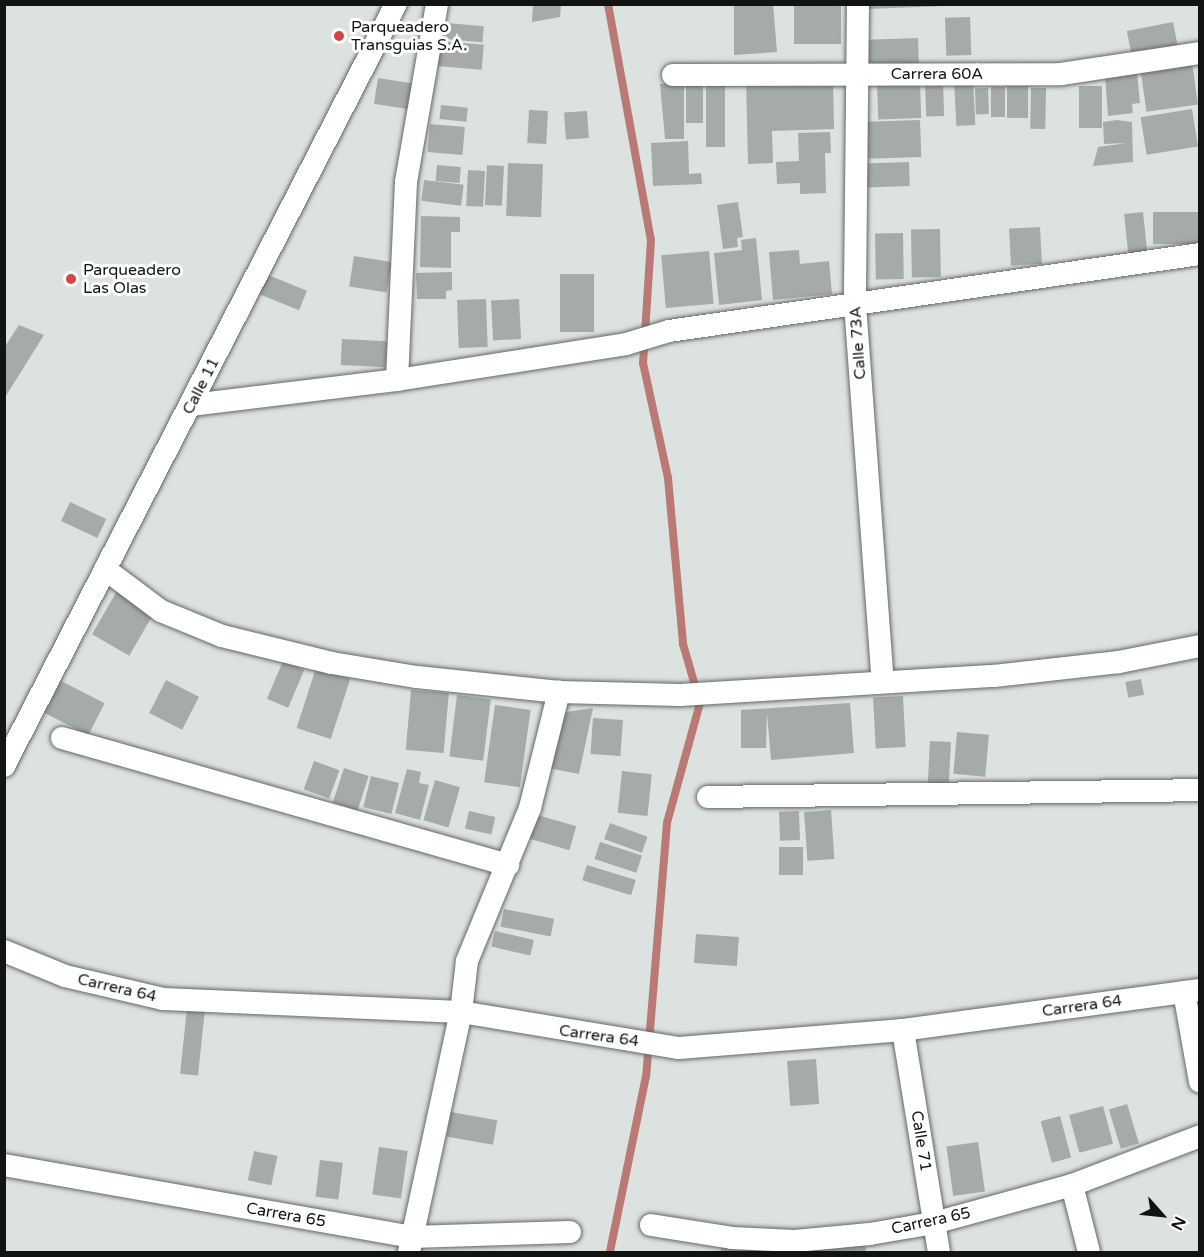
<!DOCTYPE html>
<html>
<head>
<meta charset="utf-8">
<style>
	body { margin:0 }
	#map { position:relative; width:1204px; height:1257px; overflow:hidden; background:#dce2df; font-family:"Varela Round",sans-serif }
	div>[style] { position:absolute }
	.stream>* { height:8px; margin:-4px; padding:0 4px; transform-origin:4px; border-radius:4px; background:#ba7974 }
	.building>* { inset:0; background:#a6aba8; transform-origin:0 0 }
	.roads { filter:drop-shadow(0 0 2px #646966) drop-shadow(0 0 2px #646966) }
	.minor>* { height:22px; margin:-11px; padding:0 11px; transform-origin:11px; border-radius:11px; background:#fff }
	.dots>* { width:16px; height:16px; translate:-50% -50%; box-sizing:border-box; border:3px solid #fff; border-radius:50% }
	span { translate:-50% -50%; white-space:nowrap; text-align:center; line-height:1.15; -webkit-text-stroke:6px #fff; paint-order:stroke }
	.poi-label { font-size:16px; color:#121413 }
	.left { translate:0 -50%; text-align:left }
	.street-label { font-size:16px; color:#121413 }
	.frame { position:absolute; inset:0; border:6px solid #121413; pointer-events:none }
	.north { position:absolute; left:1132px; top:1185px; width:60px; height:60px; -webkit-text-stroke:4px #fff; paint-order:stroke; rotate:117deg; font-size:16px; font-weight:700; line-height:24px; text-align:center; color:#121413 }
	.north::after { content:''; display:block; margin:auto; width:21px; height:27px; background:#121413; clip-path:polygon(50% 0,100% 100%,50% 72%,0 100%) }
</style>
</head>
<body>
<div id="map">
	<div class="stream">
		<div style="left:608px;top:4px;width:240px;rotate:79.7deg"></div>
		<div style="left:651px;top:240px;width:123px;rotate:93.7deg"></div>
		<div style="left:643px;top:363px;width:118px;rotate:77.7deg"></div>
		<div style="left:668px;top:478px;width:167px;rotate:84.8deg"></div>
		<div style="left:683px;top:644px;width:61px;rotate:73.9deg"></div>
		<div style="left:700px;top:703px;width:124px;rotate:105.4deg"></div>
		<div style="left:667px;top:823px;width:254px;rotate:94.7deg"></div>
		<div style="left:646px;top:1076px;width:180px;rotate:101.6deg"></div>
	</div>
	<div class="building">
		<div style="clip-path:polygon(533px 4px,561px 4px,560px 17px,532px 22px)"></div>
		<div style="clip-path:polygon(734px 4px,773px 4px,777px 52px,734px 55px)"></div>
		<div style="left:841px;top:4px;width:40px;height:47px;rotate:90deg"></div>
		<div style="clip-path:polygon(867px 4px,945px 4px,945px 6px,867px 9px)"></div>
		<div style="left:970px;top:17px;width:38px;height:25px;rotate:88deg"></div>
		<div style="left:1173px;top:22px;width:26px;height:47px;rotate:79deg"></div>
		<div style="left:447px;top:23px;width:37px;height:16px;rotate:5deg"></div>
		<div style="left:918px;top:38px;width:31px;height:57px;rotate:88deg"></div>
		<div style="left:440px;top:41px;width:44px;height:25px;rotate:5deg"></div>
		<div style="left:1192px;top:62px;width:43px;height:52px;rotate:82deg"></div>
		<div style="clip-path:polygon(1137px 72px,1140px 103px,1132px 104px,1133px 113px,1108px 116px,1105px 75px)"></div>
		<div style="left:378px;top:78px;width:40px;height:26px;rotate:9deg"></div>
		<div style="clip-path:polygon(746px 78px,833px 80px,834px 129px,772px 131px,773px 163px,748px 164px)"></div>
		<div style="left:973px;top:80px;width:45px;height:19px;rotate:87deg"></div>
		<div style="left:706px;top:82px;width:19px;height:65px"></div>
		<div style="left:920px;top:82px;width:36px;height:43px;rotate:88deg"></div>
		<div style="left:943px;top:82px;width:34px;height:18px;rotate:88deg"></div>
		<div style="clip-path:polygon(660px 84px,684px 84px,684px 139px,665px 139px)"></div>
		<div style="left:686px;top:85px;width:17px;height:38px"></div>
		<div style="left:1007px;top:86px;width:21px;height:32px"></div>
		<div style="left:1079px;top:86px;width:23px;height:42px"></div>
		<div style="left:991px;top:87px;width:14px;height:30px"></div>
		<div style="left:988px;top:88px;width:26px;height:13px;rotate:88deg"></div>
		<div style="left:1046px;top:88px;width:41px;height:15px;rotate:91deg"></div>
		<div style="left:441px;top:105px;width:27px;height:14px;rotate:6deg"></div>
		<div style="left:1192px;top:109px;width:38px;height:52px;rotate:81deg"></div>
		<div style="left:529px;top:110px;width:19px;height:33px;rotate:3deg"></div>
		<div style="left:587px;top:111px;width:27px;height:23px;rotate:86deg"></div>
		<div style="left:920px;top:120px;width:37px;height:53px;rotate:88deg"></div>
		<div style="clip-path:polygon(1117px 120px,1132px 122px,1133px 162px,1093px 166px,1098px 147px,1127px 143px,1104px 144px,1103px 122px)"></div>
		<div style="left:430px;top:124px;width:35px;height:28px;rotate:5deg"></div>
		<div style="clip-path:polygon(830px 132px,831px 153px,825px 153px,826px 193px,800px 194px,800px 183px,777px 184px,776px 162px,799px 161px,798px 133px)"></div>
		<div style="clip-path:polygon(688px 141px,689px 174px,701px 173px,702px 184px,653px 186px,651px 143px)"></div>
		<div style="left:909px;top:162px;width:24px;height:44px;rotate:88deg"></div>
		<div style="left:508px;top:163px;width:35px;height:53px;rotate:2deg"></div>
		<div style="left:437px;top:165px;width:24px;height:16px;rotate:5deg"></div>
		<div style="left:487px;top:165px;width:17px;height:40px;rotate:3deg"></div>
		<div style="left:468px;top:170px;width:17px;height:36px;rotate:3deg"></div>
		<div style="left:424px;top:180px;width:40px;height:21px;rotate:7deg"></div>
		<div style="clip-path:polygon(738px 202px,743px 237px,737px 238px,738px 247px,723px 249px,717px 205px)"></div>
		<div style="left:1143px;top:212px;width:40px;height:19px;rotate:84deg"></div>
		<div style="left:1200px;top:212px;width:32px;height:47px;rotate:90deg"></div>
		<div style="clip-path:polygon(421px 216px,460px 217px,460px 232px,451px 232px,451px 268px,420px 267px)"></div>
		<div style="left:1040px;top:227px;width:37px;height:31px;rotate:87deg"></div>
		<div style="left:940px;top:229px;width:48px;height:29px;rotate:89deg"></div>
		<div style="left:903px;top:233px;width:46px;height:28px;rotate:89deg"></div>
		<div style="clip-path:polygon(756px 238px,762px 300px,719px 305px,714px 253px,742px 250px,741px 240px)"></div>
		<div style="clip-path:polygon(799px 250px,800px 264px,829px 261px,832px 294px,773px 300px,769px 252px)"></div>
		<div style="left:709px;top:251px;width:53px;height:48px;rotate:85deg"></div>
		<div style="left:354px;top:256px;width:38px;height:31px;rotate:9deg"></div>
		<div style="clip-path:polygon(452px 272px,452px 290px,446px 291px,446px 299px,417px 299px,416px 273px)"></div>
		<div style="left:594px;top:274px;width:58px;height:34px;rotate:90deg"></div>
		<div style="left:268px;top:275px;width:42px;height:21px;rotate:22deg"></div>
		<div style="left:486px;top:299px;width:48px;height:29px;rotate:88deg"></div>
		<div style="left:519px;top:299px;width:40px;height:28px;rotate:87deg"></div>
		<div style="clip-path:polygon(19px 325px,44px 335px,4px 399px,4px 348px)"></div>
		<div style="left:342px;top:339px;width:45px;height:26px;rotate:3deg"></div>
		<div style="left:70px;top:502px;width:40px;height:21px;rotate:25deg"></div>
		<div style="left:117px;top:591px;width:43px;height:50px;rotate:30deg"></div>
		<div style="left:283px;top:661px;width:23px;height:41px;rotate:23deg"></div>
		<div style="left:316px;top:668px;width:36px;height:63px;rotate:18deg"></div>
		<div style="left:1141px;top:679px;width:16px;height:16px;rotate:79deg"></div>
		<div style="left:166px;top:680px;width:37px;height:37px;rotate:27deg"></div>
		<div style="left:61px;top:681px;width:49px;height:36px;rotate:27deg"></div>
		<div style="left:411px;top:690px;width:38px;height:60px;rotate:5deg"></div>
		<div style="left:457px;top:695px;width:34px;height:62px;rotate:7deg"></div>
		<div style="left:903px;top:696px;width:51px;height:30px;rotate:87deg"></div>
		<div style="clip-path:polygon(850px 703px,854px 753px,771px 760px,767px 713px,766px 748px,741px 748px,741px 710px)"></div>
		<div style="left:495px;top:705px;width:36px;height:78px;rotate:8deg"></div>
		<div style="clip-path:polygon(593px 708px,579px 774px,548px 768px,560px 713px)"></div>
		<div style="left:593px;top:718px;width:30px;height:36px;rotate:4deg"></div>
		<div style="left:957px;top:732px;width:32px;height:42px;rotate:5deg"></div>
		<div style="left:930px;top:741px;width:21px;height:42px;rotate:3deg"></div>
		<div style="left:314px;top:761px;width:27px;height:30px;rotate:20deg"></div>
		<div style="left:344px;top:768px;width:26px;height:36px;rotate:18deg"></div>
		<div style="clip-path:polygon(407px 769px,421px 772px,419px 783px,429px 785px,420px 820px,395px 813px)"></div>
		<div style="left:622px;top:771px;width:30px;height:42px;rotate:6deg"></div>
		<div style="left:371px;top:776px;width:29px;height:32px;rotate:14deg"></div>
		<div style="left:435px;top:780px;width:26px;height:42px;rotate:16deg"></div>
		<div style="left:831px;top:810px;width:49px;height:27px;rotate:86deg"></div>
		<div style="left:469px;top:811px;width:27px;height:18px;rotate:13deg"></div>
		<div style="left:799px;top:811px;width:29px;height:20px;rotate:88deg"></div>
		<div style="left:534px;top:814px;width:44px;height:25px;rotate:16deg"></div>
		<div style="left:610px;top:823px;width:40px;height:17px;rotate:20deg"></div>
		<div style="left:600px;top:842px;width:44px;height:18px;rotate:18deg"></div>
		<div style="left:803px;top:847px;width:28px;height:24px;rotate:90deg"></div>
		<div style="left:587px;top:865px;width:51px;height:16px;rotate:17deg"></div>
		<div style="left:504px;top:909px;width:51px;height:18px;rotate:11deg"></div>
		<div style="left:495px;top:931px;width:40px;height:16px;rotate:13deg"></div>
		<div style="left:696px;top:934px;width:43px;height:29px;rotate:4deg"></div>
		<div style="left:187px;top:1008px;width:18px;height:66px;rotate:6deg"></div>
		<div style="left:816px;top:1059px;width:45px;height:29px;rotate:86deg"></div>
		<div style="left:1127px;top:1104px;width:41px;height:19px;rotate:73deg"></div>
		<div style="left:1103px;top:1106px;width:39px;height:35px;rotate:75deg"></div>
		<div style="left:451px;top:1112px;width:47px;height:25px;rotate:10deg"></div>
		<div style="left:1060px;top:1116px;width:43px;height:20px;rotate:75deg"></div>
		<div style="left:978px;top:1142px;width:50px;height:32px;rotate:82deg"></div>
		<div style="left:379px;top:1147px;width:29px;height:48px;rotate:8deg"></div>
		<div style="left:254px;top:1151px;width:24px;height:30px;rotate:12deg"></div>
		<div style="left:320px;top:1160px;width:23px;height:37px;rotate:7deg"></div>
		<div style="clip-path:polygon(865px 1242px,866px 1252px,806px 1252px,805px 1248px)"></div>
		<div style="clip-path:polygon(721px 1246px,789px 1249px,789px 1252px,721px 1252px)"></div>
	</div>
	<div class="roads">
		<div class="minor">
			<div style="left:858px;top:4px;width:300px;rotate:90.6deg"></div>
			<div style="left:855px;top:304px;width:378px;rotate:85.8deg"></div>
			<div style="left:673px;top:75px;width:388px;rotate:-0.1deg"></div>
			<div style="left:1061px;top:74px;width:141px;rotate:-8.6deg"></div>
			<div style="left:397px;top:380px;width:198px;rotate:-87.4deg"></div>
			<div style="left:406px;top:182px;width:181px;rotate:-80.1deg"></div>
			<div style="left:191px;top:405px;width:208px;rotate:-6.9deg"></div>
			<div style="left:397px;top:380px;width:232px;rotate:-8.9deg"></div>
			<div style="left:626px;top:344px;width:45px;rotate:-16.8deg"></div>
			<div style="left:669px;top:331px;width:537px;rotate:-8.25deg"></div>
			<div style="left:105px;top:569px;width:70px;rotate:36.9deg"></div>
			<div style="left:161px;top:611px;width:66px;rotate:22.3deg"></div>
			<div style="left:222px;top:636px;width:113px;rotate:13.8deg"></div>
			<div style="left:332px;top:663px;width:86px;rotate:9.4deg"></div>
			<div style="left:417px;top:677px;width:143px;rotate:6deg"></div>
			<div style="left:559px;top:692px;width:121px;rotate:1.4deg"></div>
			<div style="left:680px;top:695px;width:315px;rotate:-3.5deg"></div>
			<div style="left:994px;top:676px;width:126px;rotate:-6.4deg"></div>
			<div style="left:1119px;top:662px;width:83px;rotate:-11.2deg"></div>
			<div style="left:62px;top:738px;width:464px;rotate:15.9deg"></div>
			<div style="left:4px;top:766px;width:857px;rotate:-62.78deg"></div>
			<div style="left:708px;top:797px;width:492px;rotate:-0.8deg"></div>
			<div style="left:4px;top:951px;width:66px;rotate:22.3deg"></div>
			<div style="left:65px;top:976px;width:101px;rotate:13.2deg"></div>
			<div style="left:163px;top:999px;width:298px;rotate:2.5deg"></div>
			<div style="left:461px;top:1012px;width:221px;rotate:9.4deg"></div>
			<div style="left:679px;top:1048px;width:225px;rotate:-4.6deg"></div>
			<div style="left:903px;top:1030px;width:300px;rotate:-7.7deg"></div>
			<div style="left:1184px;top:992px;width:91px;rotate:79.9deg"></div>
			<div style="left:903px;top:1030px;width:225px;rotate:80.8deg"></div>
			<div style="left:4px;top:1165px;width:413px;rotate:10deg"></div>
			<div style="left:411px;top:1237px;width:159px;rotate:-1.8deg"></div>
			<div style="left:1072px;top:1185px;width:69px;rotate:75.8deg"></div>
			<div style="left:651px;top:1225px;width:82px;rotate:9.1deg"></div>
			<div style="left:732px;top:1238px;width:63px;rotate:2.7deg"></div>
			<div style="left:795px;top:1241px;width:75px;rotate:-5.3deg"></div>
			<div style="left:870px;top:1234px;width:65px;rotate:-9.8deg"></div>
			<div style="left:934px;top:1223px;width:143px;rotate:-15.4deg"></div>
			<div style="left:1072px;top:1185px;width:137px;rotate:-20.9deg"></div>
			<div style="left:409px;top:1252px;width:246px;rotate:-77.8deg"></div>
			<div style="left:461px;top:1012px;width:51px;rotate:-83.3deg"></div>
			<div style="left:467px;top:961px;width:165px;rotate:-67.6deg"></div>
			<div style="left:530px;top:808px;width:120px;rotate:-76deg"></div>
		</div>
	</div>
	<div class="dots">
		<div style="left:339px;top:36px;background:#d44445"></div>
		<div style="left:71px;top:279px;background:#d44445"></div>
	</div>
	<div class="poi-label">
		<span class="left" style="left:351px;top:36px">Parqueadero<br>Transguias S.A.</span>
		<span class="left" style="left:83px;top:279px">Parqueadero<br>Las Olas</span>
	</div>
	<div class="street-label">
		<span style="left:937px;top:74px">Carrera 60A</span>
		<span style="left:858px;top:343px;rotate:-94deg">Calle 73A</span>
		<span style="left:201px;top:386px;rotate:-63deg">Calle 11</span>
		<span style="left:117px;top:988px;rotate:13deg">Carrera 64</span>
		<span style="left:1082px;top:1006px;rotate:-8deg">Carrera 64</span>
		<span style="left:599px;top:1036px;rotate:8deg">Carrera 64</span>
		<span style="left:921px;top:1141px;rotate:81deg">Calle 71</span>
		<span style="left:286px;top:1215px;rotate:10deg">Carrera 65</span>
		<span style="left:931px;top:1221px;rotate:-12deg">Carrera 65</span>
	</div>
	<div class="frame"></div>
	<div class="north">N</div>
</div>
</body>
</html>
